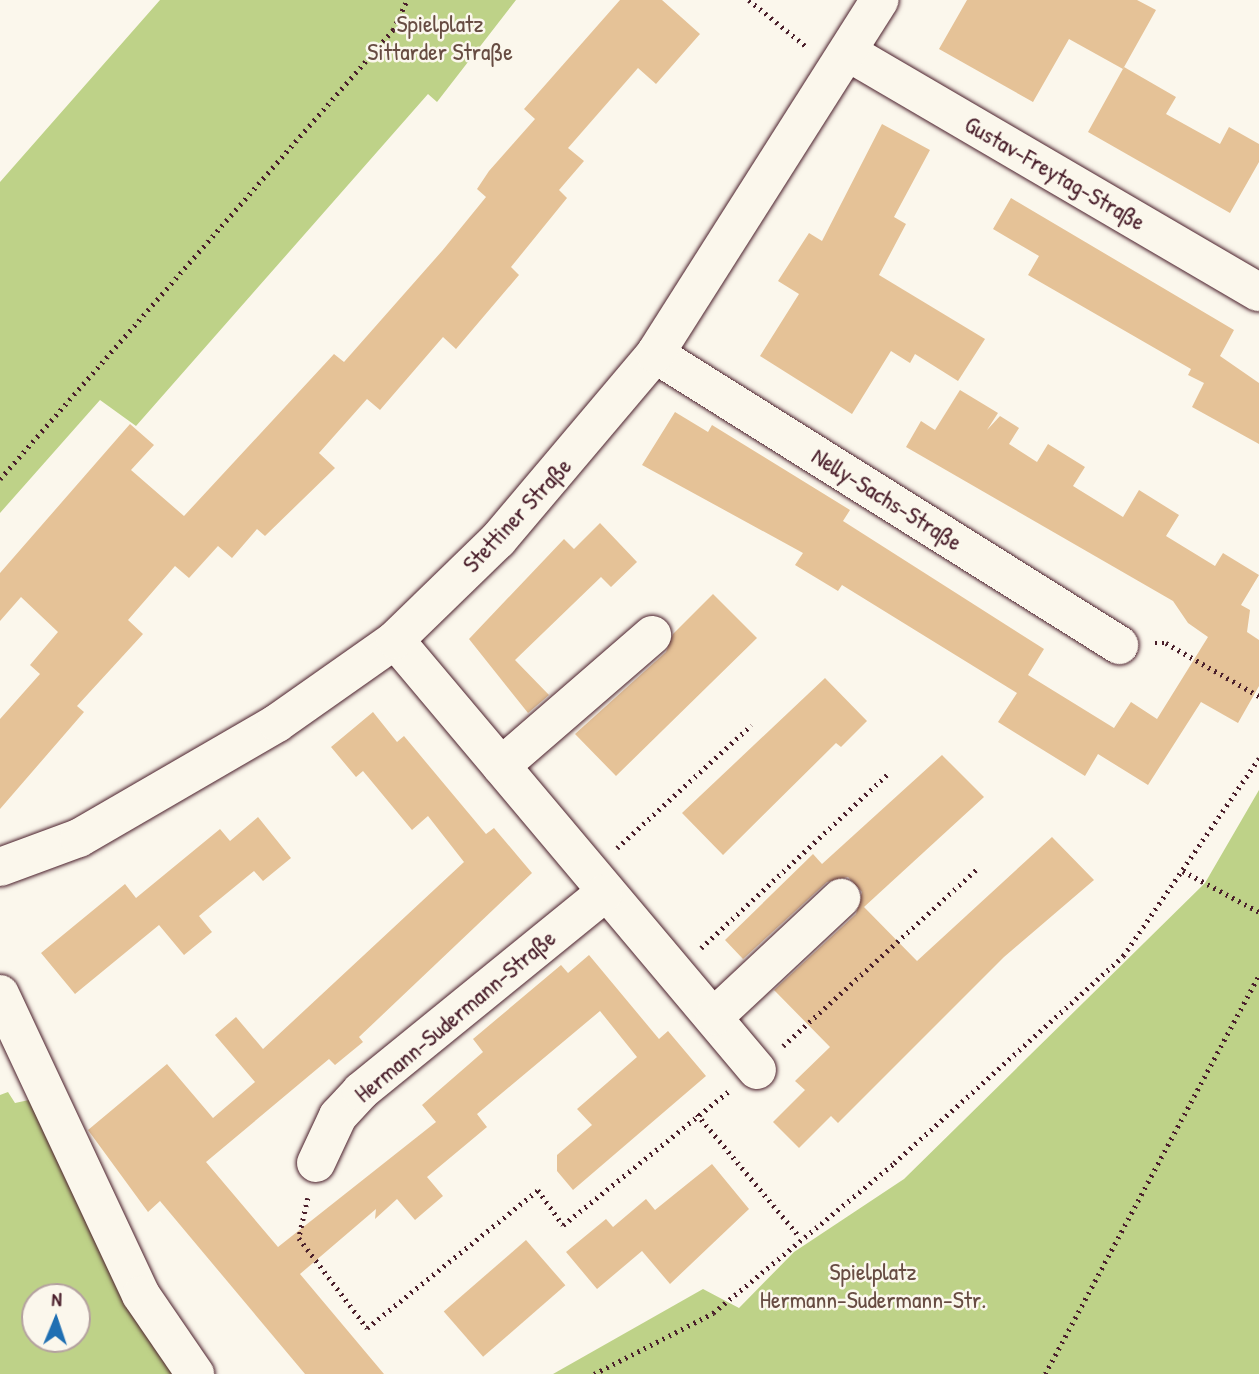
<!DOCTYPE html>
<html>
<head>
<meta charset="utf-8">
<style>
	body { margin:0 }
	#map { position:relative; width:1259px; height:1374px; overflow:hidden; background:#fbf7ec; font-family:"Patrick Hand",sans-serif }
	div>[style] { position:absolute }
	.green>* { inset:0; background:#bed288 }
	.building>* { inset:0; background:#e5c297; transform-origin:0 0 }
	.path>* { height:4.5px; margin-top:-2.25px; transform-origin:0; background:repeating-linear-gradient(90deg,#4a1f2b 0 2px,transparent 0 7px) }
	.roads { filter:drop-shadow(0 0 2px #4a1f2b) drop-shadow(0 0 2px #4a1f2b) }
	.minor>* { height:38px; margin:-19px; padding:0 19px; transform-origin:19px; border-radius:19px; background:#fbf7ec }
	span { translate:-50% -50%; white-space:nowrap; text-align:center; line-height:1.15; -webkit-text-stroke:5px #fbf7ec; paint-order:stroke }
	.park-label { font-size:24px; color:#674c42 }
	.street-label { font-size:24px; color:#4a1f2b }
	.north { position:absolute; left:21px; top:1283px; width:70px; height:70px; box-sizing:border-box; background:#fbf7ec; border:2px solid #b4a19f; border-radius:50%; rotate:2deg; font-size:19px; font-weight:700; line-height:28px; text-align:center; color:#4a1f2b }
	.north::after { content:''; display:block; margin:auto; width:24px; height:32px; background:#1f6fb2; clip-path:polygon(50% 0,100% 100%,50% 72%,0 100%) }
</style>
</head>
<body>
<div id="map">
	<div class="green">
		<div style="clip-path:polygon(160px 0,516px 0,437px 102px,428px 94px,136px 426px,100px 400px,0 513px,0 182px)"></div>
		<div style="clip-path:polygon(1259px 790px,1259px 1374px,553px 1374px,703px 1289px,739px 1308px,794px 1252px,904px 1179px,1205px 883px)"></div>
		<div style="clip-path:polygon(evenodd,8px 1092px,15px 1103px,29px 1100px,185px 1374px,0 1374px,0 1095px,8px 1092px,35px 1297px,77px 1297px,77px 1339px,35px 1339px,35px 1297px)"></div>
	</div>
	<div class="building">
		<div style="clip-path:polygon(620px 0,662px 0,700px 34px,656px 84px,638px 68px,568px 148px,584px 161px,559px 190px,567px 198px,511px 267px,519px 275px,456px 349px,443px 337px,380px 410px,367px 399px,319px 453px,335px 468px,265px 536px,257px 529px,232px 558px,218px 546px,189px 578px,175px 566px,128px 620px,143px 634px,77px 706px,84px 712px,0 809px,0 719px,40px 674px,30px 665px,58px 632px,21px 597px,0 621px,0 573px,130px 424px,154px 445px,131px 470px,184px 516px,334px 354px,344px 362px,442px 251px,486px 197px,477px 189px,489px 171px,535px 119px,524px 109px)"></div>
		<div style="clip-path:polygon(967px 0,1137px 0,1156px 10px,1123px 69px,1069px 39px,1033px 102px,939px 49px)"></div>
		<div style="clip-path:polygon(1124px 67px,1176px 97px,1166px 114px,1220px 144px,1229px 127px,1259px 144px,1259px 162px,1230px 213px,1088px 132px)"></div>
		<div style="clip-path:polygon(882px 124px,930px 150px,894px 217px,906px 224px,879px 275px,985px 339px,958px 381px,915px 354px,910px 363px,891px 351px,852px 414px,760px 356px,799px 294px,778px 281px,809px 233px,822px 241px)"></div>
		<div style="clip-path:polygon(1011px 198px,1234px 330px,1220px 356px,1259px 383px,1259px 444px,1192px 407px,1204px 383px,1188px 375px,1191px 369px,1028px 275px,1039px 256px,993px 229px)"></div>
		<div style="clip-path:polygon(960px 390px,998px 413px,987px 430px,1000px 416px,1019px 428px,1009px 444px,1037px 462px,1048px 444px,1085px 467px,1073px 486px,1123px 517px,1139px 490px,1179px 515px,1166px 536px,1215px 566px,1223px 553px,1259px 575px,1241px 605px,1250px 610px,1247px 632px,1259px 640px,1259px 686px,1238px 723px,1201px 702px,1148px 785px,1098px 754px,1085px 776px,998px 722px,1017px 693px,842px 585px,838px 591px,795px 565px,803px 553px,642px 465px,675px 412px,708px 432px,712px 425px,850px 510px,843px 521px,1044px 649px,1028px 675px,1114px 728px,1131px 702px,1157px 719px,1208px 637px,1188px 623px,1173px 601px,906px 447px,921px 421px,935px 430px)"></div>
		<div style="clip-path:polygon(600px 523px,637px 562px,611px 587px,601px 577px,515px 660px,549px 695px,528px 713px,469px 639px,564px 539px,574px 549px)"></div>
		<div style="clip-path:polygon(713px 594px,757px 638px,616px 776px,575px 734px,666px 652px,673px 634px)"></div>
		<div style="clip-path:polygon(825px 678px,867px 721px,841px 747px,836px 743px,723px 855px,682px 813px)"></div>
		<div style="clip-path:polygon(373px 712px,397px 742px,404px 736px,486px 834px,494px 828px,532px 873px,359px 1037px,363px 1042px,335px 1065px,329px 1059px,206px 1162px,278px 1247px,436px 1122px,422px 1105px,483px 1052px,473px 1039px,561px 965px,568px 973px,589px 955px,659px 1039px,668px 1031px,706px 1076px,573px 1190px,557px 1171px,557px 1155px,592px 1125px,577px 1109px,637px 1057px,600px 1011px,477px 1114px,487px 1127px,427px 1177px,443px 1196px,415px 1220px,397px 1199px,375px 1219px,376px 1209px,300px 1274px,384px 1374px,305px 1374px,160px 1201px,148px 1212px,88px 1130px,167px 1064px,213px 1118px,255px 1082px,215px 1035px,236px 1017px,263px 1049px,464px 862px,428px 816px,412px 830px,363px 771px,356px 777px,331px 747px)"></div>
		<div style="clip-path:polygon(942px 755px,984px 797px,864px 907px,917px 961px,1052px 837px,1094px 880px,1004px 957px,838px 1123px,831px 1116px,799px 1148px,773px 1122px,805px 1090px,795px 1081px,830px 1047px,774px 990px,856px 914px,862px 892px,848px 877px,827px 882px,743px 959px,725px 940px,813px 854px,822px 864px)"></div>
		<div style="clip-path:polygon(258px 817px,291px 858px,263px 881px,254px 871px,199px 916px,212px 932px,184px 955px,159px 925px,75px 994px,41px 953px,125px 884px,136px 898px,220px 829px,230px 841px)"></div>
		<div style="clip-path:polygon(712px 1164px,749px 1209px,670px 1284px,642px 1251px,597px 1289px,566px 1252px,606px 1219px,613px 1227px,646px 1199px,655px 1210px)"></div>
		<div style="left:526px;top:1240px;width:60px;height:109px;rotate:49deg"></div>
	</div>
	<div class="path">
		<div style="left:749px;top:0;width:76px;rotate:39.1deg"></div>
		<div style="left:0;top:479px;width:597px;rotate:-48.81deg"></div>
		<div style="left:393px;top:30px;width:33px;rotate:-65deg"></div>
		<div style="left:1155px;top:643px;width:11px"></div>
		<div style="left:1166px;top:643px;width:107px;rotate:29.7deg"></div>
		<div style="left:617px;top:848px;width:182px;rotate:-42.5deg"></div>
		<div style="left:1183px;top:871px;width:86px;rotate:28.3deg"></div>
		<div style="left:701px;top:948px;width:258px;rotate:-43deg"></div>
		<div style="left:783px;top:1046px;width:265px;rotate:-42.4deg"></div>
		<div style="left:697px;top:1114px;width:160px;rotate:50.1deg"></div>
		<div style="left:308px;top:1198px;width:41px;rotate:102.7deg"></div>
		<div style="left:299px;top:1238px;width:113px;rotate:52.9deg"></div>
		<div style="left:367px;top:1328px;width:220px;rotate:-38.9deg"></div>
		<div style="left:538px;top:1190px;width:43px;rotate:54.5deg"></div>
		<div style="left:563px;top:1225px;width:212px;rotate:-38.9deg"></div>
		<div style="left:594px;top:1374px;width:134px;rotate:-27.1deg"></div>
		<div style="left:713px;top:1313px;width:235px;rotate:-39.6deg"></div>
		<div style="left:894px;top:1163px;width:309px;rotate:-42.1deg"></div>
		<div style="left:1123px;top:956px;width:240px;rotate:-55.5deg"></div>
		<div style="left:1045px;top:1374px;width:453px;rotate:-61.8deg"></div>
	</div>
	<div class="roads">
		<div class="minor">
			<div style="left:851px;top:54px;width:472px;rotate:30.3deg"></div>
			<div style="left:655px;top:354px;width:548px;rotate:32.09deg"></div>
			<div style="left:395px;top:640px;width:562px;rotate:49.91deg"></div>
			<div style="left:501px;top:766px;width:200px;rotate:-40.9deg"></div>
			<div style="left:0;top:867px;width:84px;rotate:-20.2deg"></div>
			<div style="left:79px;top:838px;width:229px;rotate:-30.1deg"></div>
			<div style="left:277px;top:723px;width:144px;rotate:-35.1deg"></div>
			<div style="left:395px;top:640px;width:144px;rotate:-44.2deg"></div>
			<div style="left:498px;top:540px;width:243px;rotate:-49.8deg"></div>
			<div style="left:655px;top:354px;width:419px;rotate:-57.6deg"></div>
			<div style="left:0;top:994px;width:332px;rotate:64.9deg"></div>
			<div style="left:141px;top:1295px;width:96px;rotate:55.6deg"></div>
			<div style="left:715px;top:1016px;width:173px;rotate:-43.1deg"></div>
			<div style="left:316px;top:1163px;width:52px;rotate:-64.9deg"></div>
			<div style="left:338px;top:1116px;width:34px;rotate:-47deg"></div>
			<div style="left:361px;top:1091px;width:312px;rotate:-39.1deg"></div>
		</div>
	</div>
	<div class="park-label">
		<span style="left:440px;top:38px">Spielplatz<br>Sittarder Straße</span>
		<span style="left:873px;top:1286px">Spielplatz<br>Hermann-Sudermann-Str.</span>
	</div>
	<div class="street-label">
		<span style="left:1055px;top:173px;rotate:30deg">Gustav-Freytag-Straße</span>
		<span style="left:887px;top:499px;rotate:32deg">Nelly-Sachs-Straße</span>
		<span style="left:517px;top:515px;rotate:-47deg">Stettiner Straße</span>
		<span style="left:455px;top:1016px;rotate:-40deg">Hermann-Sudermann-Straße</span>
	</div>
	<div class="north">N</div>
</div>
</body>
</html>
